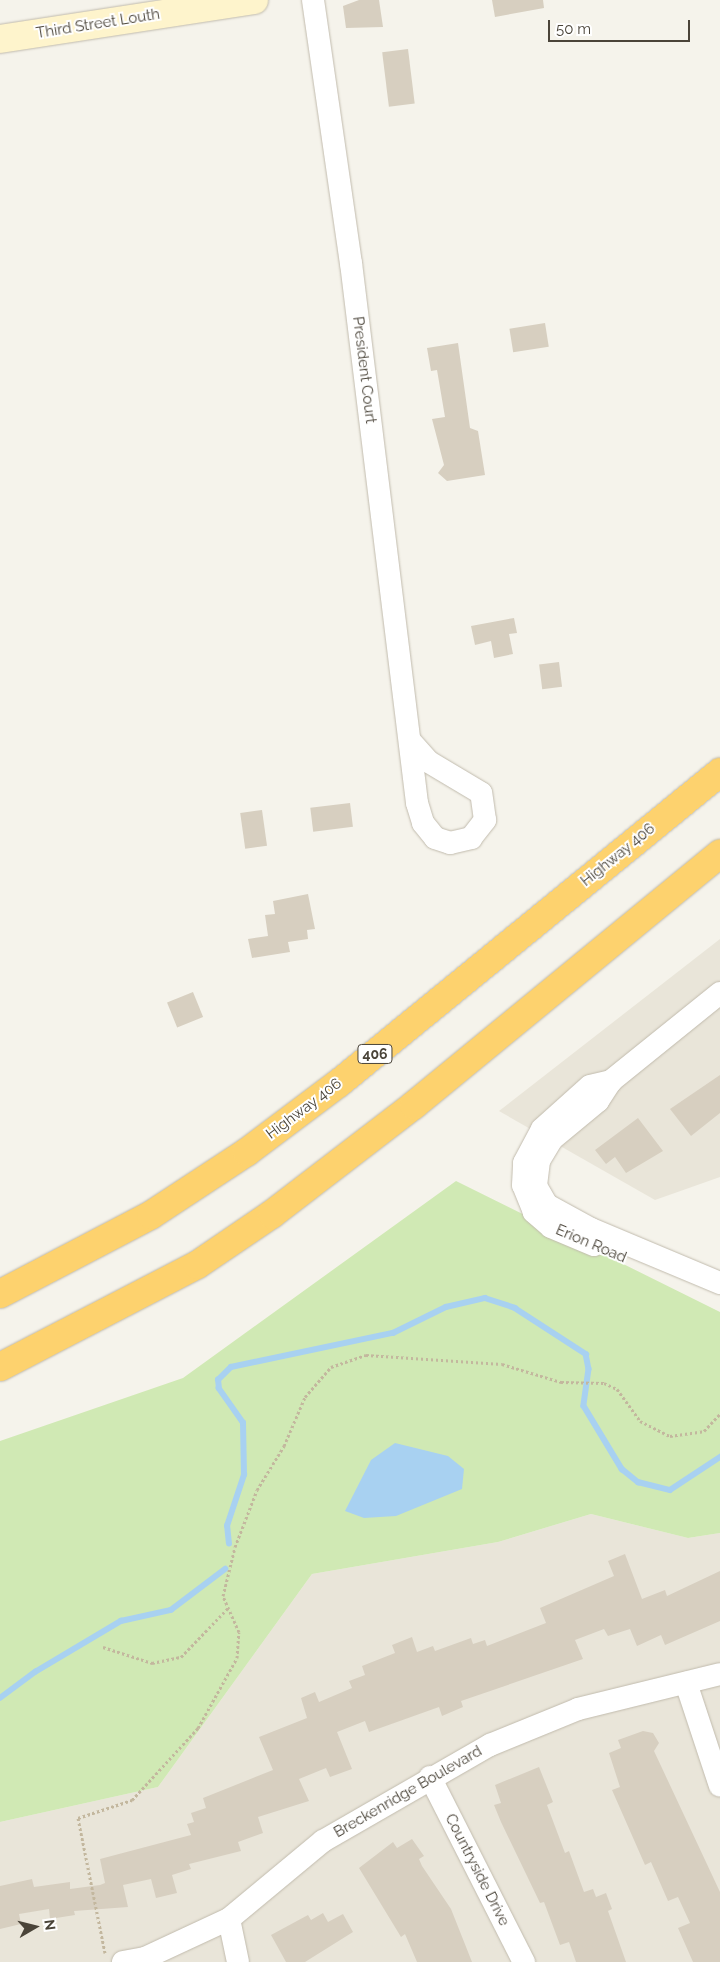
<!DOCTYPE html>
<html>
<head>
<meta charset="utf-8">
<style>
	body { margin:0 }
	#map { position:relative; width:720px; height:1962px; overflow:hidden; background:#f5f3eb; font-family:Raleway,sans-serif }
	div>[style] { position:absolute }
	.residential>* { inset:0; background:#e9e5d9 }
	.green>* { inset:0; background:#d0e9b4 }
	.water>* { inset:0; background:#a8d1f1 }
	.stream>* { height:5.5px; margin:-2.75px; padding:0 2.75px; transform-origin:2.75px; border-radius:2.75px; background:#a8d1f1 }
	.building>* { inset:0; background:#d7cfc0; transform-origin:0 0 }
	.path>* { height:3px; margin-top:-1.5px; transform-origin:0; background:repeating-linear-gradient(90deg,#c3b79e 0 2.5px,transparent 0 5px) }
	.roads { filter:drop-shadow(0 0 1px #c1bbad) drop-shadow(0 0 1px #c1bbad) }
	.street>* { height:22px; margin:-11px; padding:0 11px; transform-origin:11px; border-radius:11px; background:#fff }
	.secondary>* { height:28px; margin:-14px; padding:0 14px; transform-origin:14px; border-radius:14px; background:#fef4cc }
	.highway>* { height:28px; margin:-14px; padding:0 14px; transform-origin:14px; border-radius:14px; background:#fdd26e }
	span { translate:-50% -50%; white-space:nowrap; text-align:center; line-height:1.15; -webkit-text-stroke:4px #fff; paint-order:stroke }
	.shield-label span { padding:1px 4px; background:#fff; border:1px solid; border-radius:4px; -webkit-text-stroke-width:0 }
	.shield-label { font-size:14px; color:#4a4439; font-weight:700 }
	.street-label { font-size:15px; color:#4a4439 }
	.north { position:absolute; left:10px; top:1902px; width:50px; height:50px; -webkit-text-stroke:4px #fff; paint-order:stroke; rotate:82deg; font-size:14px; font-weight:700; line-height:20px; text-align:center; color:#4a4439 }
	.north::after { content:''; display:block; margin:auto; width:18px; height:22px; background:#4a4439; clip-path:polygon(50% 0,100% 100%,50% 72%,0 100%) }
	.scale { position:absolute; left:548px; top:20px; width:142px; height:22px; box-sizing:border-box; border:2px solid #4a4439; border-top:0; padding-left:6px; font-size:15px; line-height:18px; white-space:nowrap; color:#4a4439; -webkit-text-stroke:4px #fff; paint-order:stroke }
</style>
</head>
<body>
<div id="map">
	<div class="residential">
		<div style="clip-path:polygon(720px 939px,720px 1177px,655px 1200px,499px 1111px)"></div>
		<div style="clip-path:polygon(591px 1514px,688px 1538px,720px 1533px,720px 1962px,0 1962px,0 1822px,158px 1787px,312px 1574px,498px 1542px)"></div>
	</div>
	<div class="green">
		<div style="clip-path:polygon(456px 1181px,720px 1312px,720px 1533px,688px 1538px,591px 1514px,498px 1542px,312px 1574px,158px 1787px,0 1822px,0 1441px,183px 1378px)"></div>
	</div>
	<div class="water">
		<div style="clip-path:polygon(395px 1443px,448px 1456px,464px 1469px,462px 1489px,396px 1516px,364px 1518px,345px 1511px,371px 1460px)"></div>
	</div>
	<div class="stream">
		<div style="left:229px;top:1544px;width:18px;rotate:-96deg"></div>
		<div style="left:227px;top:1526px;width:54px;rotate:-71.6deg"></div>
		<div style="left:244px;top:1475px;width:52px;rotate:-91.1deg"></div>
		<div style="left:243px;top:1423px;width:42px;rotate:-125.2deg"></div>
		<div style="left:219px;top:1389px;width:9px;rotate:-96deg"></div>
		<div style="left:218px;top:1380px;width:18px;rotate:-45deg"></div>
		<div style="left:231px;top:1367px;width:166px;rotate:-11.9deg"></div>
		<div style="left:393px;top:1333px;width:59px;rotate:-26.1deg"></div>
		<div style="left:446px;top:1307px;width:40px;rotate:-13deg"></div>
		<div style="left:485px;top:1298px;width:32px;rotate:18deg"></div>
		<div style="left:515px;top:1308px;width:85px;rotate:32.9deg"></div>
		<div style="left:586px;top:1354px;width:15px;rotate:79deg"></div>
		<div style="left:589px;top:1369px;width:37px;rotate:98deg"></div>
		<div style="left:584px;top:1406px;width:74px;rotate:58.9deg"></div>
		<div style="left:622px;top:1469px;width:21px;rotate:39deg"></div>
		<div style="left:638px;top:1482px;width:33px;rotate:14deg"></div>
		<div style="left:670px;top:1490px;width:60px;rotate:-33.4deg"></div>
		<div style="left:0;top:1698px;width:44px;rotate:-36.6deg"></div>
		<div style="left:35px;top:1672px;width:100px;rotate:-30.7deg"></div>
		<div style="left:121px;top:1621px;width:51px;rotate:-12.4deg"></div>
		<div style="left:171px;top:1610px;width:68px;rotate:-37.2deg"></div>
	</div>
	<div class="building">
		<div style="clip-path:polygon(359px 0,379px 0,383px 27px,346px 28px,343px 6px)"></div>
		<div style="clip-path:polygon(492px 0,543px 0,544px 8px,495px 17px)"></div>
		<div style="left:408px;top:49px;width:55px;height:26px;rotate:83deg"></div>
		<div style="left:545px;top:323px;width:24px;height:36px;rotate:81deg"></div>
		<div style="clip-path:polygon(458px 343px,470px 428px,478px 431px,485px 475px,447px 481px,438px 473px,444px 465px,432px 419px,445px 417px,437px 370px,431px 371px,427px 348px)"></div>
		<div style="clip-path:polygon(514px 618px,517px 633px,509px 634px,513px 654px,494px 658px,491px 641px,475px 645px,471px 626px)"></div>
		<div style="left:559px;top:662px;width:25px;height:20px;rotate:83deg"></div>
		<div style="left:350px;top:803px;width:24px;height:40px;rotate:83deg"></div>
		<div style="left:262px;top:810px;width:36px;height:22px;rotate:82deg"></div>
		<div style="clip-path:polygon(308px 894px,315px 929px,307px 930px,308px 939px,288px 942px,290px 952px,252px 958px,248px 939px,268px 936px,265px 915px,275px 914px,273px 901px)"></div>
		<div style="left:193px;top:992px;width:27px;height:28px;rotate:68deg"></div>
		<div style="clip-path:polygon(720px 1075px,720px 1113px,691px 1136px,670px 1109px)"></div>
		<div style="clip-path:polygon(638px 1118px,663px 1151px,626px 1173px,615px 1157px,606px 1164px,595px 1150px)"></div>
		<div style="clip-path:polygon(625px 1554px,642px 1599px,665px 1590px,667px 1596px,720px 1571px,720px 1621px,665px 1645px,661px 1635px,637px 1646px,630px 1629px,608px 1636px,604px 1629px,575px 1640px,583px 1659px,461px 1701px,463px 1707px,442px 1716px,439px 1707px,369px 1732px,365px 1721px,337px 1732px,352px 1769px,330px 1777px,326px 1768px,299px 1779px,309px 1801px,258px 1817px,263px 1833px,238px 1842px,241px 1851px,189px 1864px,191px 1869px,172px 1875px,177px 1893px,156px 1898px,151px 1879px,123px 1885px,128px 1907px,74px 1911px,75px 1915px,50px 1919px,49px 1909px,19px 1914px,21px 1924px,0 1929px,0 1886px,32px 1879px,34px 1887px,70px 1882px,70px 1889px,100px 1885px,105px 1883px,100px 1859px,191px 1835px,187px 1824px,194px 1822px,191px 1813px,206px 1808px,203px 1798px,273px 1770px,259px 1737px,307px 1718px,301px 1698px,315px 1692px,319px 1702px,352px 1688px,349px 1681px,365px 1675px,362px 1666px,395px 1653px,392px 1645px,412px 1637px,417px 1652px,433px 1646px,435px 1651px,471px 1638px,473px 1644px,485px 1640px,487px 1646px,546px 1623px,540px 1608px,614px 1576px,608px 1561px)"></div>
		<div style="clip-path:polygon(643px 1731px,653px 1733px,659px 1743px,654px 1751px,720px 1892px,720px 1962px,693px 1962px,678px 1928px,690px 1923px,678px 1897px,668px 1901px,651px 1862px,645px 1865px,612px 1790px,620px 1787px,609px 1753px,621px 1748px,618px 1740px)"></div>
		<div style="clip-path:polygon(539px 1767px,553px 1802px,547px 1805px,565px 1853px,569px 1851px,584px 1892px,593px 1889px,596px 1897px,606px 1893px,612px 1909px,608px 1911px,626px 1962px,576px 1962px,569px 1942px,560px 1945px,544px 1902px,540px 1903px,501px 1822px,494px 1805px,501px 1803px,495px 1785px)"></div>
		<div style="clip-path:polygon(412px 1839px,424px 1856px,419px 1859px,422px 1866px,451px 1909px,472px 1962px,417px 1962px,405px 1934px,401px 1937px,359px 1868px,393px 1842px,397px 1848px)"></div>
		<div style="clip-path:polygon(323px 1913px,328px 1922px,343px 1914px,353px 1932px,305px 1962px,286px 1962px,271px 1935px,308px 1915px,311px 1920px)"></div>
	</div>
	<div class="path">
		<div style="left:103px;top:1647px;width:52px;rotate:18.1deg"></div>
		<div style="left:152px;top:1663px;width:30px;rotate:-12deg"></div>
		<div style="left:181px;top:1657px;width:68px;rotate:-46.2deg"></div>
		<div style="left:105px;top:1953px;width:138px;rotate:-101.3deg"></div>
		<div style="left:78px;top:1818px;width:57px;rotate:-18.4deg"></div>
		<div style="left:132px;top:1800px;width:98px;rotate:-47.5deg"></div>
		<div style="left:198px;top:1728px;width:80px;rotate:-60.9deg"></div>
		<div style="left:237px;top:1658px;width:26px;rotate:-86deg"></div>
		<div style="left:239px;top:1632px;width:39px;rotate:-114deg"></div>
		<div style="left:223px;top:1596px;width:50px;rotate:-76.2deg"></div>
		<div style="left:235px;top:1547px;width:61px;rotate:-68.9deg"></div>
		<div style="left:257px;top:1490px;width:52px;rotate:-58.5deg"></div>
		<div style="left:284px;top:1446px;width:53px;rotate:-66.8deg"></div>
		<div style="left:305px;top:1397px;width:40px;rotate:-49deg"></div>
		<div style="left:331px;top:1367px;width:37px;rotate:-19deg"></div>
		<div style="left:366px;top:1355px;width:136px;rotate:3.8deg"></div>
		<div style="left:502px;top:1364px;width:62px;rotate:17deg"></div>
		<div style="left:561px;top:1382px;width:43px;rotate:1.3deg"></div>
		<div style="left:604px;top:1383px;width:14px;rotate:25deg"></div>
		<div style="left:617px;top:1389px;width:39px;rotate:54deg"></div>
		<div style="left:640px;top:1421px;width:34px;rotate:27deg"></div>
		<div style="left:670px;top:1436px;width:34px;rotate:-8deg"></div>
		<div style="left:704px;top:1431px;width:23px;rotate:-47deg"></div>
	</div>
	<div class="roads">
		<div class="street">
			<div style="left:313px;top:0;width:266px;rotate:81.8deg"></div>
			<div style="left:351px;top:263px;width:544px;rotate:83.03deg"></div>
			<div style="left:417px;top:803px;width:21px;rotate:73deg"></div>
			<div style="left:423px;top:823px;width:19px;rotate:51deg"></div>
			<div style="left:435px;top:838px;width:16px;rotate:18deg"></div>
			<div style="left:450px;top:843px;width:22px;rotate:-13deg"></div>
			<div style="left:471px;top:838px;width:23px;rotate:-52deg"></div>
			<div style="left:485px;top:820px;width:27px;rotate:-98deg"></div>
			<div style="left:481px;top:793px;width:61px;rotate:-149.2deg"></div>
			<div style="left:429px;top:762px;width:28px;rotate:-132deg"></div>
			<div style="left:720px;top:993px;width:140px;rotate:141.1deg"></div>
			<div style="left:611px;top:1081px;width:24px;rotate:123deg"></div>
			<div style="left:598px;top:1101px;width:60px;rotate:140.4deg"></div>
			<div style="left:552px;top:1139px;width:26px;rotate:121deg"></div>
			<div style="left:539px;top:1161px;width:25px;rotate:97deg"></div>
			<div style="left:536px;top:1186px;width:22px;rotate:60deg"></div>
			<div style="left:547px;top:1205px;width:50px;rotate:28.6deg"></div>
			<div style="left:591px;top:1229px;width:140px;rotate:22.7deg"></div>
			<div style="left:594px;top:1245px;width:47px;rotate:-157.3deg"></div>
			<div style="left:551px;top:1227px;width:23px;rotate:-139deg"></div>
			<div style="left:534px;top:1212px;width:29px;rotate:-112deg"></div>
			<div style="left:523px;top:1185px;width:22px;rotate:-87deg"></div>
			<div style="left:524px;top:1163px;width:38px;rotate:-62deg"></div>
			<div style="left:542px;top:1129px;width:64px;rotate:-41.9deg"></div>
			<div style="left:590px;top:1086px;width:22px;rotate:-13deg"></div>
			<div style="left:686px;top:1683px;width:108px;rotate:71.7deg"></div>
			<div style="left:430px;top:1777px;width:208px;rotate:63.1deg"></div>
			<div style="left:229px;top:1919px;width:44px;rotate:78.2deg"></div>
			<div style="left:123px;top:1962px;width:22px;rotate:-10deg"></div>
			<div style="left:145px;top:1958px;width:93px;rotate:-24.9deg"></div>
			<div style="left:229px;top:1919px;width:122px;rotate:-39.7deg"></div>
			<div style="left:323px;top:1841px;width:193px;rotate:-29.9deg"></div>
			<div style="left:490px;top:1745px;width:95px;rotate:-22.2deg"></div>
			<div style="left:578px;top:1709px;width:146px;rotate:-13.8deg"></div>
		</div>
		<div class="secondary">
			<div style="left:0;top:39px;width:257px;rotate:-8.7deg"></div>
		</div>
		<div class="highway">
			<div style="left:0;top:1294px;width:170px;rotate:-27.6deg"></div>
			<div style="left:151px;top:1215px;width:115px;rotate:-33.3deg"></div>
			<div style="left:247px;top:1152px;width:115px;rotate:-36.9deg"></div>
			<div style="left:339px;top:1083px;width:492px;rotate:-39.2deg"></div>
			<div style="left:0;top:1367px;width:222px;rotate:-27.4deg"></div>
			<div style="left:197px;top:1265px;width:91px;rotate:-34.2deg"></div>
			<div style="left:272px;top:1214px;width:179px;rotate:-37.5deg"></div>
			<div style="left:414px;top:1105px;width:396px;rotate:-39.4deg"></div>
		</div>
	</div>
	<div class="shield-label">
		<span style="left:375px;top:1054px">406</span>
	</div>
	<div class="street-label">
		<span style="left:98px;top:24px;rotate:-9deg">Third Street Louth</span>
		<span style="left:364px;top:370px;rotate:83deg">President Court</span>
		<span style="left:618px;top:855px;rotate:-39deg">Highway 406</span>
		<span style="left:304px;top:1109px;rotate:-37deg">Highway 406</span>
		<span style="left:591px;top:1244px;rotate:23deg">Erion Road</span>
		<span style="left:408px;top:1792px;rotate:-30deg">Breckenridge Boulevard</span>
		<span style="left:477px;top:1870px;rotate:63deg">Countryside Drive</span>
	</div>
	<div class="north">N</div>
	<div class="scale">50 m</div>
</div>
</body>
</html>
